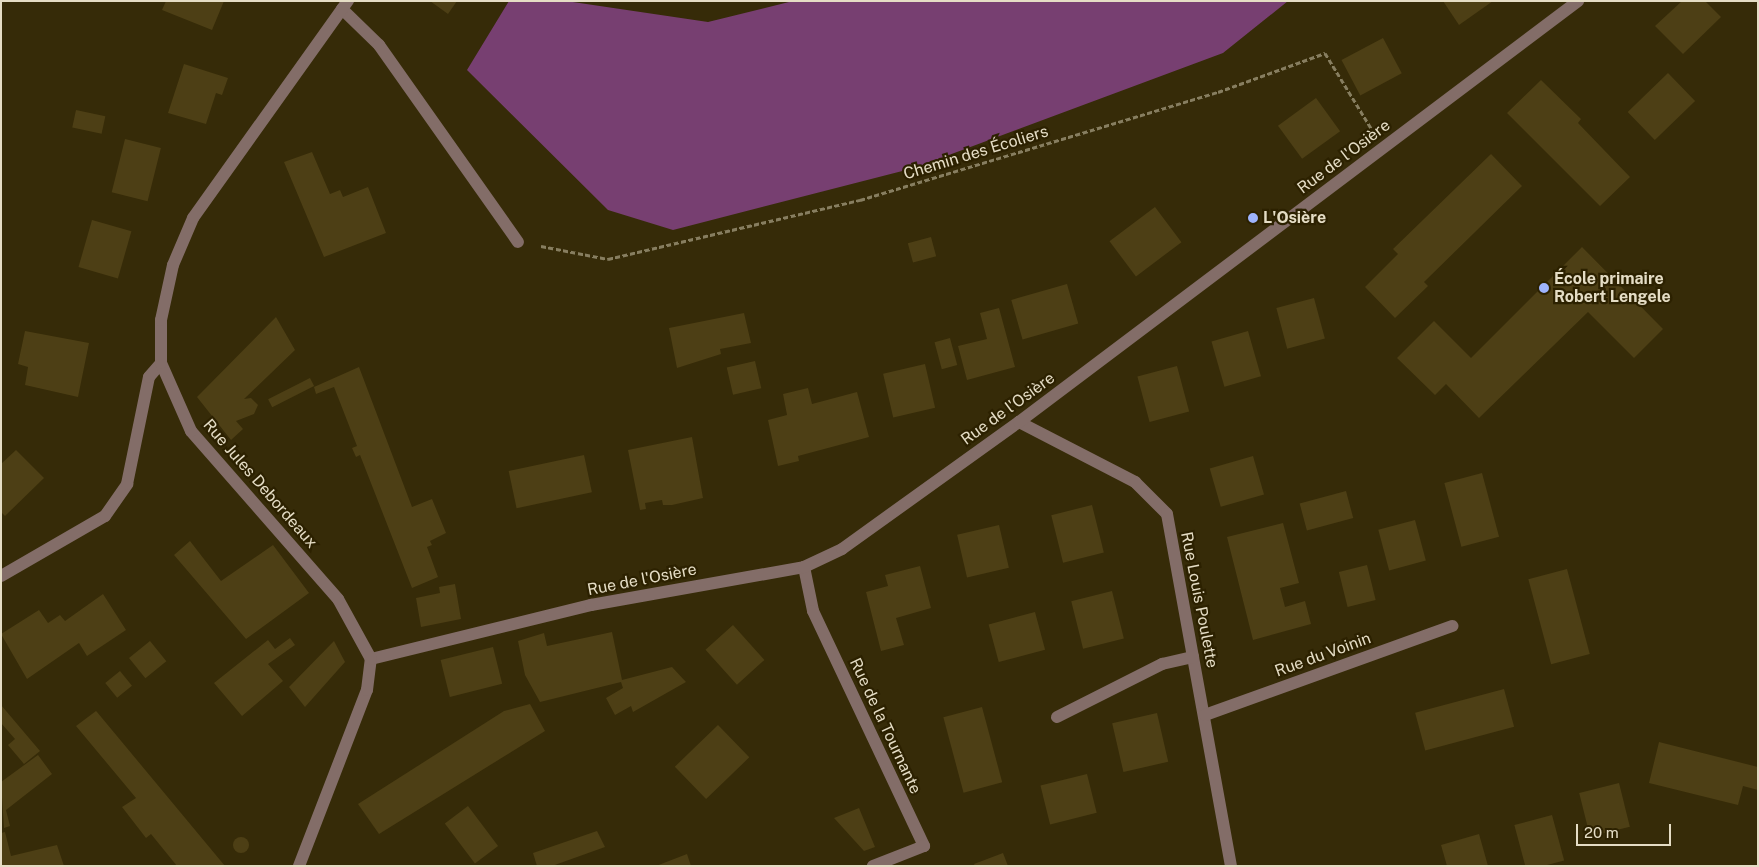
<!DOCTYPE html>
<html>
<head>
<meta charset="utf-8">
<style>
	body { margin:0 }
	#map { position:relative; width:1759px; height:867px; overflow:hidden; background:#362b08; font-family:"Public Sans",sans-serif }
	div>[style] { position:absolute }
	.forest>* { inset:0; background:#773f71 }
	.building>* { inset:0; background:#4d3f15; transform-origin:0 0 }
	.round { border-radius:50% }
	.path>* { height:3px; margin-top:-1.5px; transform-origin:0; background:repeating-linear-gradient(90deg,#877e60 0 5px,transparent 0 7.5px) }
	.minor>* { height:12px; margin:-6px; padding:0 6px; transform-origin:6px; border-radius:6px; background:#836d68 }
	.dots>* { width:14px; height:14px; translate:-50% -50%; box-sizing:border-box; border:2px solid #2c2100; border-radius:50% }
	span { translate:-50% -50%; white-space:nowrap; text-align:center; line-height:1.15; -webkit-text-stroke:4.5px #2c2100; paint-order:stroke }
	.street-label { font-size:16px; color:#e5ddc5 }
	.poi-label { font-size:16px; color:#e5ddc5; font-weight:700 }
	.left { translate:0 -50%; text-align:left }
	.frame { position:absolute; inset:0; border:2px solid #e5ddc5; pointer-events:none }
	.scale { position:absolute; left:1576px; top:824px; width:95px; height:22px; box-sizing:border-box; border:2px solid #e5ddc5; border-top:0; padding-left:6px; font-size:15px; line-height:18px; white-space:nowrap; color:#e5ddc5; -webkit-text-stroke:4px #2c2100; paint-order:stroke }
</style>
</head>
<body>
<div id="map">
	<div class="forest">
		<div style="clip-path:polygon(509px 1px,566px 1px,708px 22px,793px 1px,1288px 1px,1223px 53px,914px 168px,673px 230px,608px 210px,467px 70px)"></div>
	</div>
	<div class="building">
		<div style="clip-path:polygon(166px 1px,224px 1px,212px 30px,162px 10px)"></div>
		<div style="clip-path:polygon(430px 1px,457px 1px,448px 14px)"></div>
		<div style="clip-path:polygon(1443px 1px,1493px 1px,1459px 25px)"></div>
		<div style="clip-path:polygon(1682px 1px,1705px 1px,1721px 17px,1683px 54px,1655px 26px)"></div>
		<div style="left:1383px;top:38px;width:40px;height:47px;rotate:62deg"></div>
		<div style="clip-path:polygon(184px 64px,228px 78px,222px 95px,216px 93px,206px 124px,168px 113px)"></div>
		<div style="left:1668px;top:73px;width:39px;height:56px;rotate:46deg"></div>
		<div style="clip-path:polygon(1541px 80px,1581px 119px,1578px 123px,1630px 177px,1600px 206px,1507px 113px)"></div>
		<div style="left:1316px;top:98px;width:41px;height:47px;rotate:54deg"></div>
		<div style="left:76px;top:110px;width:30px;height:18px;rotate:12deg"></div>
		<div style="left:125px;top:139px;width:37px;height:55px;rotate:14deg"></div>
		<div style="clip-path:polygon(312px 152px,330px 194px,340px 190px,343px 197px,368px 187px,386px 233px,324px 257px,284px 162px)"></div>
		<div style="clip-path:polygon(1491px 154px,1522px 186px,1424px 282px,1428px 286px,1395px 318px,1365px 287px,1398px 254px,1393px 249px)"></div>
		<div style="left:1155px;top:207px;width:44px;height:57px;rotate:53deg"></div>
		<div style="left:92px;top:220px;width:41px;height:49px;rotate:16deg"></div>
		<div style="left:931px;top:237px;width:20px;height:24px;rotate:75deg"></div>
		<div style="clip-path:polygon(1582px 247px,1663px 329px,1634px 358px,1588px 312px,1479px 418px,1446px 384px,1435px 395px,1397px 358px,1434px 321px,1471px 358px)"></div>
		<div style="left:1067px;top:284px;width:41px;height:58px;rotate:74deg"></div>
		<div style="left:1314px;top:298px;width:42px;height:39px;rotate:75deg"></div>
		<div style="clip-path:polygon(999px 308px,1015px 367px,967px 380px,958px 346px,987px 339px,980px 313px)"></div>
		<div style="clip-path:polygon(744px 313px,751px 343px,720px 349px,721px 354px,677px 368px,669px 328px)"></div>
		<div style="clip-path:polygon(276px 317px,295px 350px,244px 399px,251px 398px,258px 405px,254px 414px,236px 421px,243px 429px,231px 440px,197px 397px)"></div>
		<div style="clip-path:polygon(25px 331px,89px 343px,78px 397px,25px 385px,28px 367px,18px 364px)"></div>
		<div style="left:1248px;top:331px;width:47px;height:38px;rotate:74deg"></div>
		<div style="left:950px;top:338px;width:28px;height:16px;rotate:75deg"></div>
		<div style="left:755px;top:361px;width:28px;height:29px;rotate:77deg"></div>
		<div style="left:925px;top:364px;width:45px;height:43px;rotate:77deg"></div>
		<div style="left:1177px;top:366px;width:47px;height:41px;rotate:75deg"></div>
		<div style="clip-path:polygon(359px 367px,412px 507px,432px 499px,446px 533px,430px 541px,432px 545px,427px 547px,438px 577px,412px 588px,360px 455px,356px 457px,352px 448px,357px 446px,334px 387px,316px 394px,314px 387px)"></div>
		<div style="left:310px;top:378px;width:9px;height:47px;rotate:63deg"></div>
		<div style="clip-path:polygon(808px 388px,812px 404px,857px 392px,869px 437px,798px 456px,799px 461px,778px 466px,768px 420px,787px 415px,783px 394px)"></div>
		<div style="clip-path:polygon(692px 437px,703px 498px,672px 505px,663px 505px,662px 500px,645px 503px,646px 509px,640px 510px,628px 450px)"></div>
		<div style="clip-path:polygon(16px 450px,44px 478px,5px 516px,1px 512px,1px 464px)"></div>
		<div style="left:584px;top:455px;width:38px;height:77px;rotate:78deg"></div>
		<div style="left:1253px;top:456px;width:40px;height:45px;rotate:74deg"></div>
		<div style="left:1482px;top:473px;width:66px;height:39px;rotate:75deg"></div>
		<div style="left:1346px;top:491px;width:28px;height:48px;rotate:75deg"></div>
		<div style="left:1092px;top:505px;width:49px;height:42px;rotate:76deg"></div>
		<div style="left:1415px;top:520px;width:42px;height:38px;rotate:75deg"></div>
		<div style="clip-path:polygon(1283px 523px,1299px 583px,1280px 588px,1285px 607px,1305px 601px,1311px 624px,1253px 640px,1227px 537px)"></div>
		<div style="left:999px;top:525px;width:44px;height:43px;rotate:77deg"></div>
		<div style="clip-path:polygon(190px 541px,221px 581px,273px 545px,309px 593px,246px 639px,174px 555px)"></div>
		<div style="left:1367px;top:565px;width:36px;height:29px;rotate:76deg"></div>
		<div style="clip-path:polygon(920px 566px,931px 608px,896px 618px,904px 645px,881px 651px,866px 592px,888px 586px,885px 575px)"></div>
		<div style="left:1567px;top:569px;width:88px;height:40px;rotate:75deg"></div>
		<div style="clip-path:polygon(455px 584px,461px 619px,421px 627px,416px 598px,440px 593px,439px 587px)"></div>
		<div style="left:1112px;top:591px;width:49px;height:42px;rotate:76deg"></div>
		<div style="clip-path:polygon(103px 594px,126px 630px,87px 656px,79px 643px,27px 679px,1px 634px,39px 610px,48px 623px,60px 615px,65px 621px)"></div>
		<div style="left:1035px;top:612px;width:39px;height:48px;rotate:75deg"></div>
		<div style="left:733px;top:625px;width:47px;height:37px;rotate:48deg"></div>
		<div style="clip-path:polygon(612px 632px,622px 680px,672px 667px,686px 682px,633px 712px,631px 706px,615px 715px,606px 698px,623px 688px,621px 682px,540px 702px,525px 675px,518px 641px,544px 633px,547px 646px)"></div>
		<div style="clip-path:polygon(290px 638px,295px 645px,268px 664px,283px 681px,242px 716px,214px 683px,268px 640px,275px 649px)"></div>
		<div style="left:150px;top:641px;width:26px;height:27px;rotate:51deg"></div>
		<div style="clip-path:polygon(334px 641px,345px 662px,305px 707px,289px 687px)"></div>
		<div style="left:493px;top:647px;width:38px;height:54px;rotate:76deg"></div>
		<div style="left:120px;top:671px;width:19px;height:19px;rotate:51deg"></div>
		<div style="left:1504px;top:689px;width:39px;height:92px;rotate:75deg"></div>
		<div style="clip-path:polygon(530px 704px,545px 731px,379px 834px,358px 804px,504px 711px)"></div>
		<div style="clip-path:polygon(1px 705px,40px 751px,24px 764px,8px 745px,15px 739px,1px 723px)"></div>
		<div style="left:982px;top:707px;width:78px;height:40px;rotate:75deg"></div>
		<div style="clip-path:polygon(96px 711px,97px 712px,225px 866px,177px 866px,151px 834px,146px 838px,122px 807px,136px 798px,76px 726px)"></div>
		<div style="left:1157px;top:713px;width:50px;height:46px;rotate:77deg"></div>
		<div style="left:718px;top:725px;width:45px;height:60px;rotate:46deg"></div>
		<div style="clip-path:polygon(1659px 742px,1758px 767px,1758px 790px,1743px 786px,1738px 805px,1649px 783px)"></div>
		<div style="clip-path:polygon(38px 755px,52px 774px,6px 810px,10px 826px,4px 828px,1px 782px)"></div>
		<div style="left:1087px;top:774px;width:40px;height:48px;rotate:76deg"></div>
		<div style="left:1619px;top:783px;width:45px;height:41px;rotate:76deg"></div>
		<div style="left:468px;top:806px;width:50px;height:29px;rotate:53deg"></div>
		<div style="clip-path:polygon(859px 808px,875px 847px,864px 851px,834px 818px)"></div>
		<div style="left:1552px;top:815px;width:47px;height:39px;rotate:75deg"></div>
		<div style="clip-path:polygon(597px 831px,605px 847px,552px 866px,537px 866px,533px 853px)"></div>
		<div style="clip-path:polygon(5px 832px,11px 856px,57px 845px,64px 866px,1px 866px,1px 833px)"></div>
		<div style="clip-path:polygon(1479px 834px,1488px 866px,1447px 866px,1441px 845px)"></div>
		<div class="round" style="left:233px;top:837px;width:16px;height:16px"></div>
		<div style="clip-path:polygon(1003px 853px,1008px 866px,975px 866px,974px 864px)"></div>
		<div style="clip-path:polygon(687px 854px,691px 866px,656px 866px)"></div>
	</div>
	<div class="path">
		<div style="left:541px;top:246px;width:68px;rotate:11deg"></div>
		<div style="left:608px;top:259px;width:259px;rotate:-13.2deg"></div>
		<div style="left:860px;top:200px;width:374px;rotate:-16.8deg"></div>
		<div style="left:1218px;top:92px;width:114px;rotate:-20deg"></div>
		<div style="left:1325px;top:53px;width:88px;rotate:58.5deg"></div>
	</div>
	<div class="minor">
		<div style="left:342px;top:9px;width:52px;rotate:44.2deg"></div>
		<div style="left:379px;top:45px;width:241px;rotate:54.8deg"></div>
		<div style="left:1019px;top:422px;width:131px;rotate:27.3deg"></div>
		<div style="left:1135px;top:482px;width:45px;rotate:45deg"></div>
		<div style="left:1167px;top:514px;width:358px;rotate:79.7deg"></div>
		<div style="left:804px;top:567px;width:45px;rotate:78.4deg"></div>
		<div style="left:813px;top:611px;width:260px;rotate:64.7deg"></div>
		<div style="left:924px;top:846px;width:55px;rotate:158.6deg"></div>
		<div style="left:1px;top:576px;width:120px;rotate:-30deg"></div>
		<div style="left:105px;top:516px;width:39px;rotate:-55deg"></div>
		<div style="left:127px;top:484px;width:109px;rotate:-78.4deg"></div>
		<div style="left:149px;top:377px;width:18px;rotate:-49deg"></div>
		<div style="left:371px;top:659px;width:227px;rotate:-13.8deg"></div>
		<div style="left:591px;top:605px;width:216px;rotate:-10.1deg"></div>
		<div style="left:804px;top:567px;width:42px;rotate:-25.3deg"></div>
		<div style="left:842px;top:549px;width:218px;rotate:-35.7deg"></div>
		<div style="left:1019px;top:422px;width:700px;rotate:-36.98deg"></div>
		<div style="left:1205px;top:715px;width:263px;rotate:-19.8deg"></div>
		<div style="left:1057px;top:717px;width:118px;rotate:-26.8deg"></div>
		<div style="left:1162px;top:664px;width:32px;rotate:-13deg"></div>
		<div style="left:299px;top:866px;width:189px;rotate:-68.9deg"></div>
		<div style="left:367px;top:690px;width:31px;rotate:-83deg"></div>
		<div style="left:371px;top:659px;width:68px;rotate:-118.8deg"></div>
		<div style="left:338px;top:599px;width:223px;rotate:-131.2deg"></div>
		<div style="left:191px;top:431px;width:74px;rotate:-113.8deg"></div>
		<div style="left:161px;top:363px;width:43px;rotate:-90deg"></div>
		<div style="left:161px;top:320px;width:56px;rotate:-77.7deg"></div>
		<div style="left:173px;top:265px;width:51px;rotate:-66.9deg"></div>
		<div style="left:193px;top:218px;width:267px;rotate:-54.5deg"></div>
	</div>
	<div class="dots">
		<div style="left:1253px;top:218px;background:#9eb4fd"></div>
		<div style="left:1544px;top:288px;background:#9eb4fd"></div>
	</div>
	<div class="street-label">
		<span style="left:976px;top:153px;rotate:-17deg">Chemin des Écoliers</span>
		<span style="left:1344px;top:157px;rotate:-37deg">Rue de l'Osière</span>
		<span style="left:1008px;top:409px;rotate:-36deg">Rue de l'Osière</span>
		<span style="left:260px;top:484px;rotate:49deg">Rue Jules Debordeaux</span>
		<span style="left:642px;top:580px;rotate:-11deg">Rue de l'Osière</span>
		<span style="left:1199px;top:600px;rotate:79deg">Rue Louis Poulette</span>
		<span style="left:1323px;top:655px;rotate:-20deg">Rue du Voinin</span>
		<span style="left:885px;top:726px;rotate:65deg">Rue de la Tournante</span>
	</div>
	<div class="poi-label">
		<span class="left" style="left:1263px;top:218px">L'Osière</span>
		<span class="left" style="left:1554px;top:288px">École primaire<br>Robert Lengele</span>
	</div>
	<div class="frame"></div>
	<div class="scale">20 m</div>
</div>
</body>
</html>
